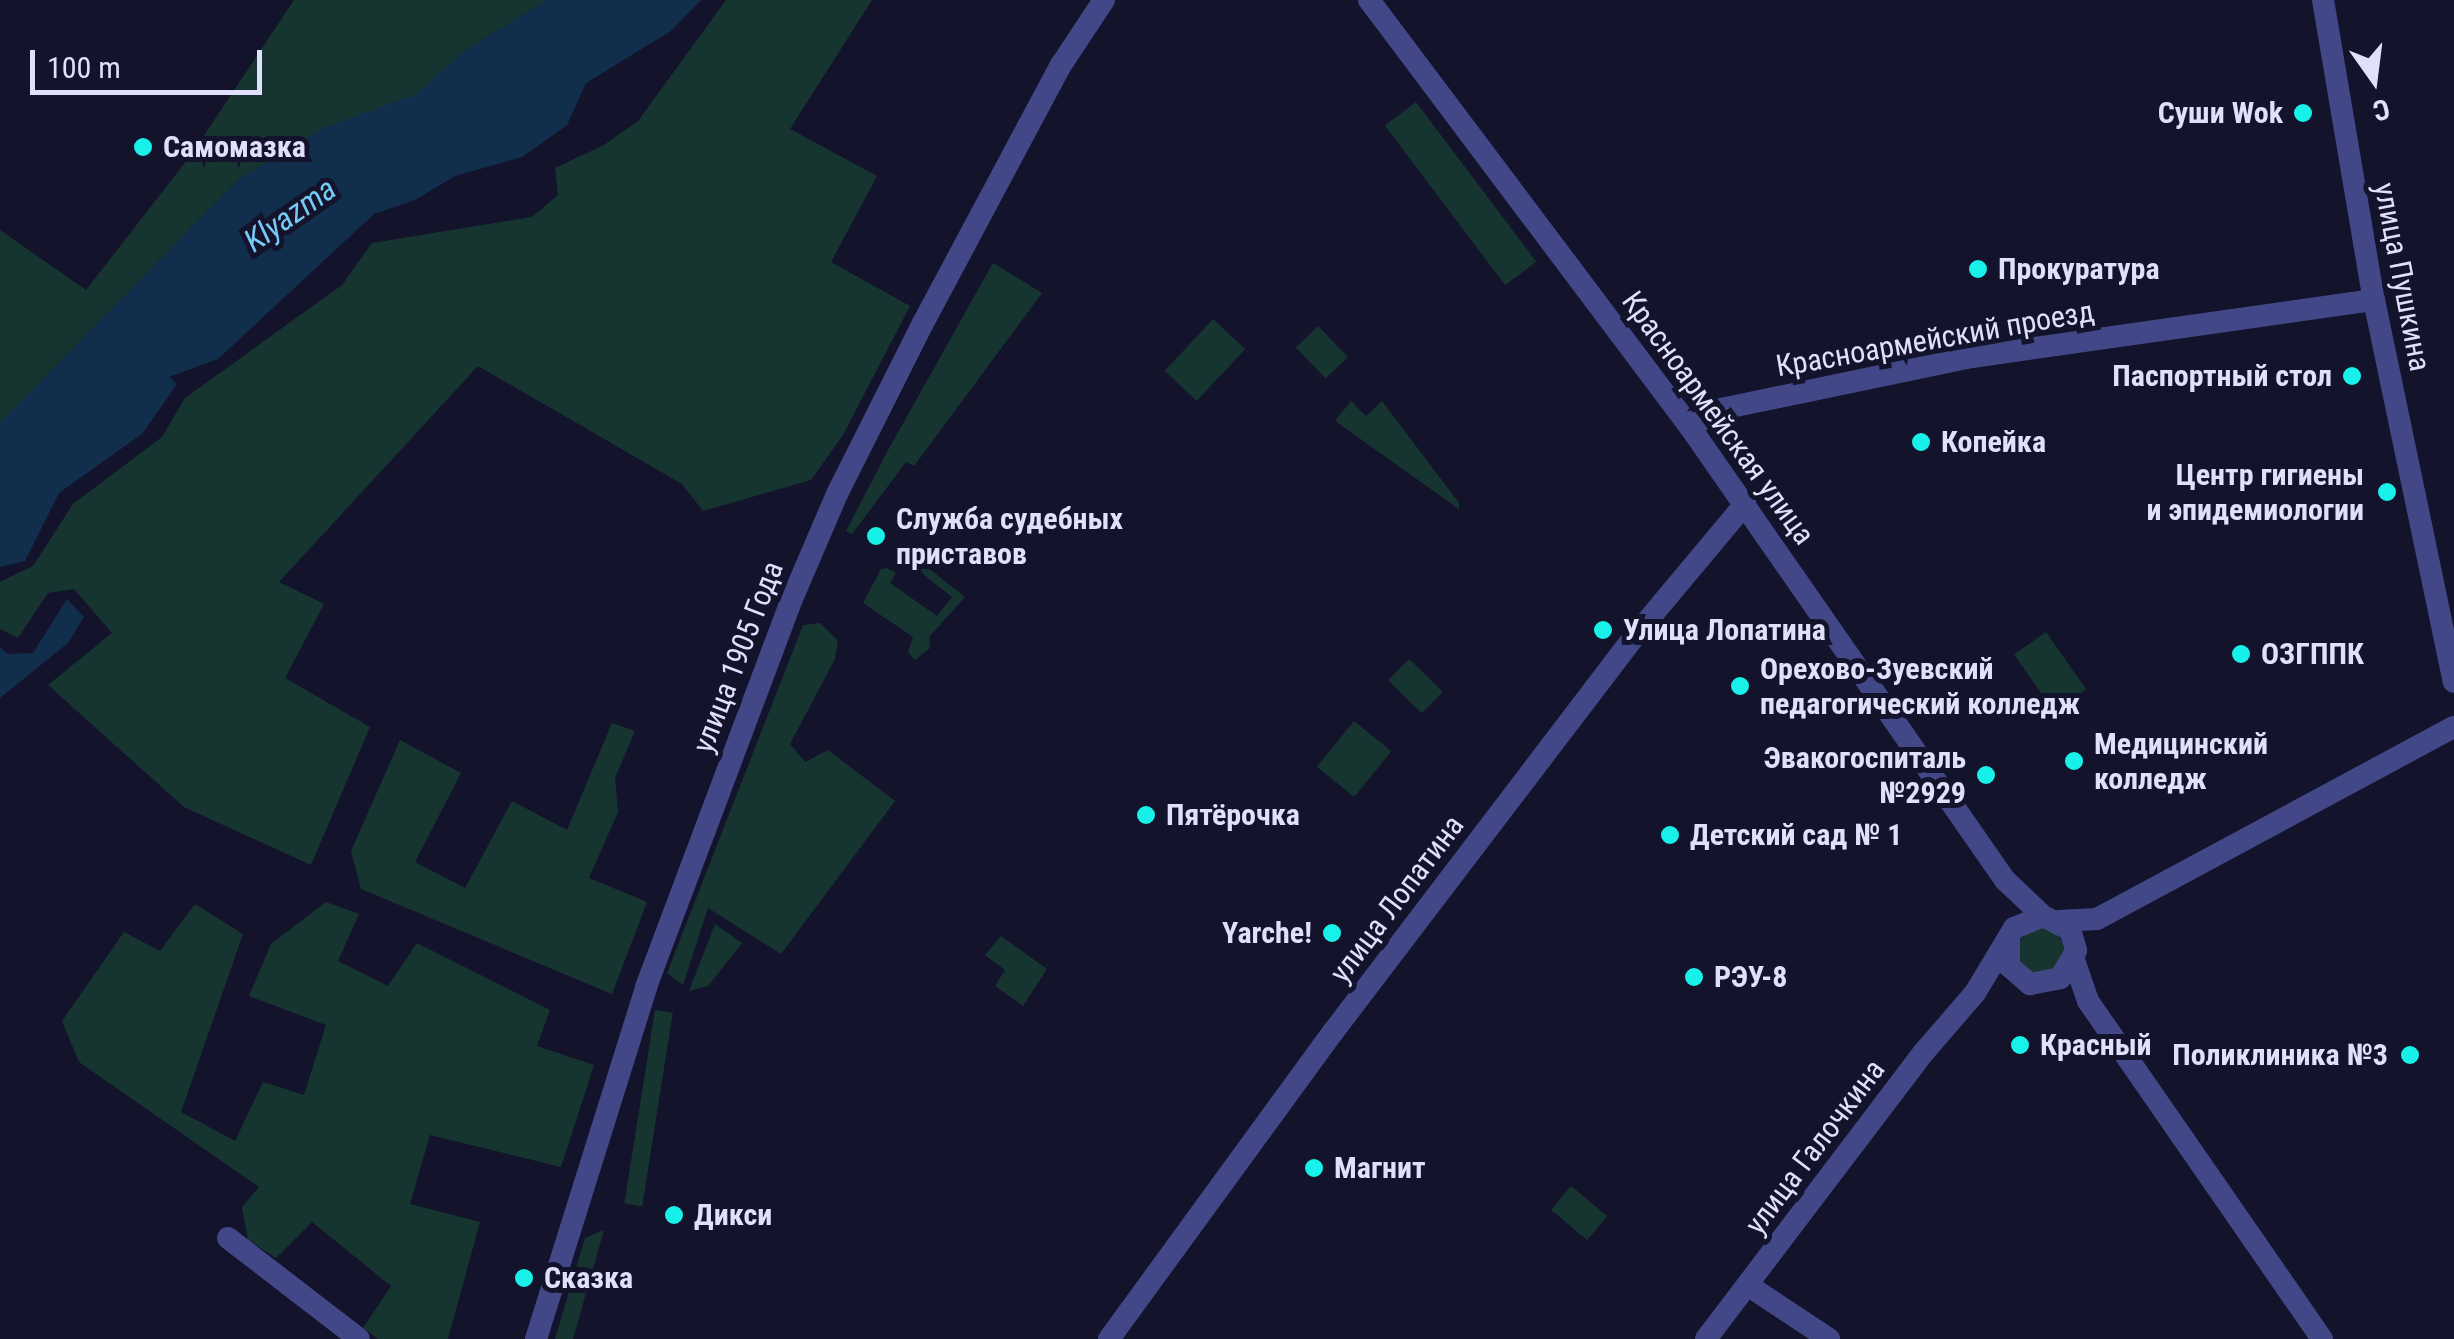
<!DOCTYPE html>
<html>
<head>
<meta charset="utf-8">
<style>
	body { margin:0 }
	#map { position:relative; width:2454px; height:1339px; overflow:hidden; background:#14132c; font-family:"Roboto Condensed",sans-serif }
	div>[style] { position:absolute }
	.green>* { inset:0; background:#173530; transform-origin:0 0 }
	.round { border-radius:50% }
	.water>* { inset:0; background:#112f4c }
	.minor>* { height:22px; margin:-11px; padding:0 11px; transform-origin:11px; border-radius:11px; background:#424887 }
	.dots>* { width:28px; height:28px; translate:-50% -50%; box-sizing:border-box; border:5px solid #14132c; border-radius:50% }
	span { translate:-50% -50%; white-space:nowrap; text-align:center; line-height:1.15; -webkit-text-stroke:10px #14132c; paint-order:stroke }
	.poi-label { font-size:30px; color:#e0e0fd; font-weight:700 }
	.right { translate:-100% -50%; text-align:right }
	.left { translate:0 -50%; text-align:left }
	.street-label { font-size:30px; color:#e0e0fd }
	.water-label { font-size:32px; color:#74cbf7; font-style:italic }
	.north { position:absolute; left:2324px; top:30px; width:100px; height:100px; -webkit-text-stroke:8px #14132c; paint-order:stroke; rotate:166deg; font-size:28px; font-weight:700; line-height:40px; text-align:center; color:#e0e0fd }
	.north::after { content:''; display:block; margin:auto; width:35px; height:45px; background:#e0e0fd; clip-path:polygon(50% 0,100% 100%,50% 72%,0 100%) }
	.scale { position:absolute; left:30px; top:50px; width:232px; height:45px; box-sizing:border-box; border:5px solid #e0e0fd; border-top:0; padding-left:12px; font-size:30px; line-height:35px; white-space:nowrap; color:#e0e0fd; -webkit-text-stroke:8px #14132c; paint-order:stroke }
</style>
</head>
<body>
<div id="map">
	<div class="green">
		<div style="clip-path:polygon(294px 0,547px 0,466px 50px,416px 95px,324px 128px,239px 179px,0 423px,0 230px,86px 290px,191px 155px)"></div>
		<div style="clip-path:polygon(726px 0,872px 0,790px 129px,877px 176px,831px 262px,910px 306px,843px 435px,811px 480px,703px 511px,682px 484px,478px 366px,279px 582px,324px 604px,285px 678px,370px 727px,311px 865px,184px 807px,48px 685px,112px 633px,74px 589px,48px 593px,18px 638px,0 629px,0 582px,33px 566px,73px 504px,162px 437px,185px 398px,342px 285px,372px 243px,532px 217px,558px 195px,555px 168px,604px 145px,638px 121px)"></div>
		<div style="left:1416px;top:102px;width:200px;height:39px;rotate:53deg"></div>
		<div style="clip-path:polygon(993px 263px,1042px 293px,914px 466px,906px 462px,852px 534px,846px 531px,887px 452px)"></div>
		<div style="left:1213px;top:319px;width:44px;height:71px;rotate:43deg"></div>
		<div style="left:1318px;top:326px;width:43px;height:31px;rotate:46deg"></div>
		<div style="clip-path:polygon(1351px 401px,1366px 416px,1382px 401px,1459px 503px,1459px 509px,1335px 421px)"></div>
		<div style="clip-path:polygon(923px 564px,965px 597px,929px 637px,930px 648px,915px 660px,908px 652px,913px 637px,863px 603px,881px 569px,887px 568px,896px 573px,890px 583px,937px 616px,952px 597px,918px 570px)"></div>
		<div style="clip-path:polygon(820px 623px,838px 641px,835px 659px,790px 744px,805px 762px,828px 750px,895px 801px,781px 954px,708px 908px,683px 985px,667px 973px,803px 625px)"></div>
		<div style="left:2046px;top:632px;width:70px;height:39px;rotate:55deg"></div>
		<div style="left:1409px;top:659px;width:47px;height:30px;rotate:44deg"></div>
		<div style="left:1354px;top:721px;width:48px;height:59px;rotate:39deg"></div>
		<div style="clip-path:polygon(612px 723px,635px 731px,615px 778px,618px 812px,589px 878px,647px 902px,612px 994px,361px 889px,351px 851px,400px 740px,461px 773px,415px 862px,465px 888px,512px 801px,567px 830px)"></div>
		<div style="clip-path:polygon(326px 902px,359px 914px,338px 961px,388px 986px,417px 943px,550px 1010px,537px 1046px,594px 1065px,561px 1167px,430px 1135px,410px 1204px,480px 1222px,448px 1339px,378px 1339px,363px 1328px,391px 1286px,312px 1222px,276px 1258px,248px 1240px,242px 1207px,259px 1187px,79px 1062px,62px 1021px,124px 932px,160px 951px,195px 904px,243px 934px,181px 1112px,235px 1141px,263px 1082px,304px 1095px,326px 1025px,249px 996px,271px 944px)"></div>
		<div style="clip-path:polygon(715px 924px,742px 943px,708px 986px,689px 991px)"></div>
		<div class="round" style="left:2018px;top:928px;width:46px;height:46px"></div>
		<div style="clip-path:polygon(1001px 936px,1047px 969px,1023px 1006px,995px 986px,1005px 970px,985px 955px)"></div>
		<div style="left:655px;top:1010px;width:18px;height:196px;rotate:9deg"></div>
		<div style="left:1571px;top:1186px;width:47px;height:31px;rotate:40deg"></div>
		<div style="clip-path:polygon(604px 1230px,573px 1339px,555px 1339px,585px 1238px)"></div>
	</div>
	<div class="water">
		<div style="clip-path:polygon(547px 0,701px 0,671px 31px,586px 83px,567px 125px,522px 157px,455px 176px,415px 200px,374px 214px,218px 359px,169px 377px,177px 384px,142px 434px,59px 493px,25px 561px,0 567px,0 423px,239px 179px,324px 128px,416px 94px,466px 50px)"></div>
		<div style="clip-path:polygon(67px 599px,84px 617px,68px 643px,0 698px,0 647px,8px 654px,33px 653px)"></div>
	</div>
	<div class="minor">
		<div style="left:1369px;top:0;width:534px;rotate:53.07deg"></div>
		<div style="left:1690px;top:427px;width:552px;rotate:55.19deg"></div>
		<div style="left:2005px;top:880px;width:52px;rotate:43.5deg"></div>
		<div style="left:2043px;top:916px;width:30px;rotate:27deg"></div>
		<div style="left:2070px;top:930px;width:21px;rotate:73deg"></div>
		<div style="left:2323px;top:0;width:304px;rotate:80.4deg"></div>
		<div style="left:2374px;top:300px;width:390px;rotate:78.2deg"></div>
		<div style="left:1690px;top:427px;width:36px;rotate:-30deg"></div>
		<div style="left:1721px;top:409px;width:256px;rotate:-11.7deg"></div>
		<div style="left:1972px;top:357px;width:406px;rotate:-8.1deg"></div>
		<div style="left:2059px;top:921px;width:38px;rotate:-3deg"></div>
		<div style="left:2097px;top:919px;width:405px;rotate:-28.3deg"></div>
		<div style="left:2009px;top:939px;width:27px;rotate:90deg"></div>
		<div style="left:2009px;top:966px;width:28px;rotate:41deg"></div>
		<div style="left:2030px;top:984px;width:31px;rotate:-11deg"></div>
		<div style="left:2060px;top:978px;width:31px;rotate:-59deg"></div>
		<div style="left:2074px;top:960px;width:43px;rotate:71.1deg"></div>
		<div style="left:2088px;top:1001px;width:411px;rotate:55.3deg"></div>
		<div style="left:228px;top:1238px;width:165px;rotate:37.6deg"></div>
		<div style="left:1749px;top:1286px;width:96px;rotate:33.5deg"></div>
		<div style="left:536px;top:1339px;width:369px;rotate:-72.6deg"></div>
		<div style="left:646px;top:987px;width:415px;rotate:-69.4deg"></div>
		<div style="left:792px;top:599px;width:114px;rotate:-66.8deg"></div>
		<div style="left:837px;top:494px;width:189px;rotate:-63.3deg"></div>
		<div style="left:922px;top:325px;width:295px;rotate:-61.9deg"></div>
		<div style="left:1061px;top:65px;width:78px;rotate:-56.5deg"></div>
		<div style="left:1109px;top:1339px;width:380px;rotate:-53.9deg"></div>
		<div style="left:1333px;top:1032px;width:495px;rotate:-52.7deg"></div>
		<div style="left:1633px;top:638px;width:175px;rotate:-50.1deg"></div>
		<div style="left:1706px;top:1339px;width:360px;rotate:-52.8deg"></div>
		<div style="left:1924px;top:1052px;width:78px;rotate:-49.2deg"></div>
		<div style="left:1975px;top:993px;width:76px;rotate:-59deg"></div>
		<div style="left:2014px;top:928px;width:31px;rotate:-22deg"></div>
	</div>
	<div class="dots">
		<div style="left:2303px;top:113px;background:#18f1ea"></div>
		<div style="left:143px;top:147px;background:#18f1ea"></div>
		<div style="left:1978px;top:269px;background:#18f1ea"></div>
		<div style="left:2352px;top:376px;background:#18f1ea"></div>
		<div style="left:1921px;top:442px;background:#18f1ea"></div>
		<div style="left:2387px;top:492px;background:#18f1ea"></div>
		<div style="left:876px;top:536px;background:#18f1ea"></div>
		<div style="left:1603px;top:630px;background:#18f1ea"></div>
		<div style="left:2241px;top:654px;background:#18f1ea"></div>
		<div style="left:1740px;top:686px;background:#18f1ea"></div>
		<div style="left:2074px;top:761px;background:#18f1ea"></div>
		<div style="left:1986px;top:775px;background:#18f1ea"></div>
		<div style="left:1146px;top:815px;background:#18f1ea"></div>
		<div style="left:1670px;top:835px;background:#18f1ea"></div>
		<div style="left:1332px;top:933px;background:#18f1ea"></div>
		<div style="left:1694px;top:977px;background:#18f1ea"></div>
		<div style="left:2020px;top:1045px;background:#18f1ea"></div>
		<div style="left:2410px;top:1055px;background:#18f1ea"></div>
		<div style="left:1314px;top:1168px;background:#18f1ea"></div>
		<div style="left:674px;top:1215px;background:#18f1ea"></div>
		<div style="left:524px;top:1278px;background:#18f1ea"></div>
	</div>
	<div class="poi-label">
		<span class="right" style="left:2283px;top:113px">Суши Wok</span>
		<span class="left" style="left:163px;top:147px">Самомазка</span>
		<span class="left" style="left:1998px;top:269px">Прокуратура</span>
		<span class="right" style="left:2332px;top:376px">Паспортный стол</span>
		<span class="left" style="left:1941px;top:442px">Копейка</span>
		<span class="right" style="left:2364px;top:492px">Центр гигиены<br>и эпидемиологии</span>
		<span class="left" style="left:896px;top:536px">Служба судебных<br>приставов</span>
		<span class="left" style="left:1623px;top:630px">Улица Лопатина</span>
		<span class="left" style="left:2261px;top:654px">ОЗГППК</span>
		<span class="left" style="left:1760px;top:686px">Орехово-Зуевский<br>педагогический колледж</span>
		<span class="left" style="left:2094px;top:761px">Медицинский<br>колледж</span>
		<span class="right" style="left:1966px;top:775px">Эвакогоспиталь<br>№2929</span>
		<span class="left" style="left:1166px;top:815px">Пятёрочка</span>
		<span class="left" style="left:1690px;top:835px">Детский сад № 1</span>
		<span class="right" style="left:1312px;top:933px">Yarche!</span>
		<span class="left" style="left:1714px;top:977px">РЭУ-8</span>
		<span class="left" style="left:2040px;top:1045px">Красный</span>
		<span class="right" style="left:2388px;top:1055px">Поликлиника №3</span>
		<span class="left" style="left:1334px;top:1168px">Магнит</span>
		<span class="left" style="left:694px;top:1215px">Дикси</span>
		<span class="left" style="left:544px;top:1278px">Сказка</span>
	</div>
	<div class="street-label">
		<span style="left:2402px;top:277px;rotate:79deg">улица Пушкина</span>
		<span style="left:1935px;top:339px;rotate:-10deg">Красноармейский проезд</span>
		<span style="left:1718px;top:418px;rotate:54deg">Красноармейская улица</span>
		<span style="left:738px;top:657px;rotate:-69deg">улица 1905 Года</span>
		<span style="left:1397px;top:899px;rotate:-53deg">улица Лопатина</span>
		<span style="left:1815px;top:1147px;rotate:-53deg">улица Галочкина</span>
	</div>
	<div class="water-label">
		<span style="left:290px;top:215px;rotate:-35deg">Klyazma</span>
	</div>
	<div class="north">С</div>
	<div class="scale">100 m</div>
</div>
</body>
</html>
